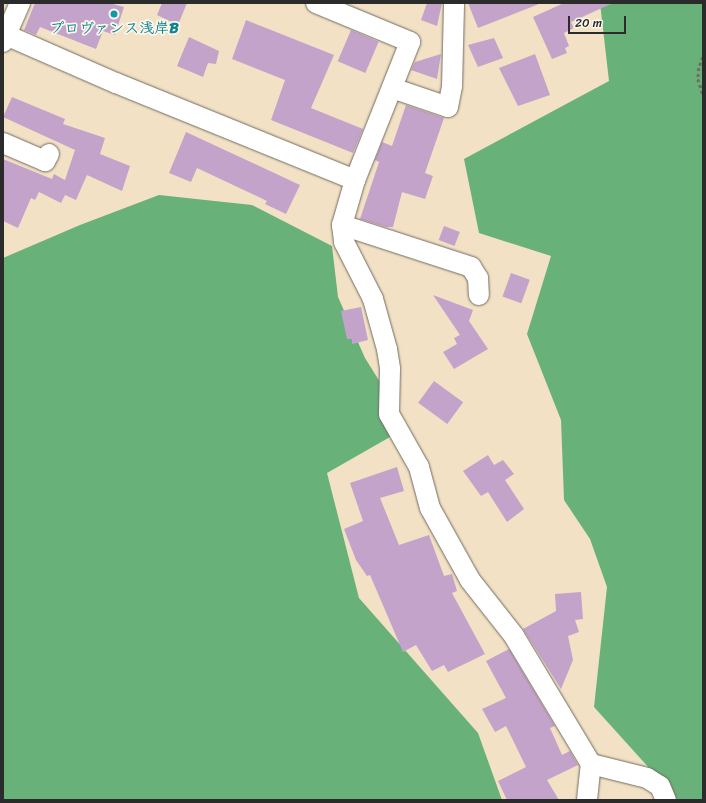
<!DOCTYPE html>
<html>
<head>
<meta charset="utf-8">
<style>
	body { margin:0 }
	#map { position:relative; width:706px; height:803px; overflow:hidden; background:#f2e1c4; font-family:Sriracha,"Klee One",sans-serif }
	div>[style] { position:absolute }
	.forest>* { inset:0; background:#68b27a }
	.building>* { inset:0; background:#c4a3cb; transform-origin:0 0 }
	.path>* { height:2.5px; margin-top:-1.25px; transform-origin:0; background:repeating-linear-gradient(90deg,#716b61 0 3px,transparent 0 6px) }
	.roads { filter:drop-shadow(0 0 1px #716b61) drop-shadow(0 0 1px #716b61) }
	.minor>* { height:20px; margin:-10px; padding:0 10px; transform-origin:10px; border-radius:10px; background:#fff }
	.dots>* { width:11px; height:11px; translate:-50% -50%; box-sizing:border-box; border:2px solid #fbf7ec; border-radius:50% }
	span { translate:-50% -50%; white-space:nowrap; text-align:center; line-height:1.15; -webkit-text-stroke:3.5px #fbf7ec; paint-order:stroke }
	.culture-label { font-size:15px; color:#0d838f; font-weight:700 }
	.frame { position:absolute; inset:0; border:4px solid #2b2b2b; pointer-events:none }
	.scale { position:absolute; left:568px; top:16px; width:58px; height:18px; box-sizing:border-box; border:2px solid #2b2b2b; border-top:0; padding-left:5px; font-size:12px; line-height:14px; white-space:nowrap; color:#2b2b2b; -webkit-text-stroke:3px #fbf7ec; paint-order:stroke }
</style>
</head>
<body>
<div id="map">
	<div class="forest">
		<div style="clip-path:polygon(600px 3px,703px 3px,703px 800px,678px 800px,594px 707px,607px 587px,590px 539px,564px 500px,561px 420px,527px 334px,551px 256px,479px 233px,464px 159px,609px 81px)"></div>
		<div style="clip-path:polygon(159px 195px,252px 205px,332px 246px,338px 297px,365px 358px,380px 382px,390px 437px,327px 473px,359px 598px,478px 733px,502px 800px,3px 800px,3px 258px,80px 225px)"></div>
	</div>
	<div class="building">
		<div style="clip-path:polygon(35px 3px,109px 3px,124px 7px,115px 35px,103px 31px,96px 49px,40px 27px,36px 35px,24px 30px)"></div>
		<div style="clip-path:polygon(162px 3px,187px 3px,178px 25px,157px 15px)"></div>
		<div style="clip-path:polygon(427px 3px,442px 3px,437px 26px,421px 20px)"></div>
		<div style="clip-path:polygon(468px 3px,539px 3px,539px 4px,478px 28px)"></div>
		<div style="clip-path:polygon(564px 3px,613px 3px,571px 22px,574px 28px,564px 33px,569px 46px,565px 48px,567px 53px,552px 59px,533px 17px)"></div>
		<div style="clip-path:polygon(246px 20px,334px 55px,311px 108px,363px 129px,353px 153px,271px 120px,285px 80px,232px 59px)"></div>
		<div style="left:351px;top:30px;width:30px;height:34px;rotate:23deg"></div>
		<div style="clip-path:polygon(189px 37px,219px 51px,216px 64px,208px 63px,203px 77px,177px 66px)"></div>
		<div style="clip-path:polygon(494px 38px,503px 58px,478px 67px,468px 45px)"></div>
		<div style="clip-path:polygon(441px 54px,437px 79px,411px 70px,415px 62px)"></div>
		<div style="clip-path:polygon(535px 54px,550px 95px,518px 106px,499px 68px)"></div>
		<div style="clip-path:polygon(12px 97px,65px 119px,63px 124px,105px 138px,100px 154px,130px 166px,122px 191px,87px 175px,76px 200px,65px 195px,61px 203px,39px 192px,35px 200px,31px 198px,18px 228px,3px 221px,3px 159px,52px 179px,54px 174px,65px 180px,75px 150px,3px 117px)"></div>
		<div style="clip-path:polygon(406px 105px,444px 118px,425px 173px,433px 176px,425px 199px,402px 192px,393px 227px,386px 227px,360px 219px,379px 162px,375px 160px,382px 142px,392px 146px)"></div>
		<div style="clip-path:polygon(186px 132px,300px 185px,286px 214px,265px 204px,267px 201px,197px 168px,191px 182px,169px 173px)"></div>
		<div style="left:444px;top:226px;width:17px;height:15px;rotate:21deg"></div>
		<div style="left:511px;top:273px;width:20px;height:25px;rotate:20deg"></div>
		<div style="clip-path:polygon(433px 295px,473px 310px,469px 321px,488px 349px,454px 369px,443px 352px,457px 344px,454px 338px,460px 335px)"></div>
		<div style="clip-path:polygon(361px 307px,368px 340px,352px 344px,352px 339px,347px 339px,341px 311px)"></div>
		<div style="left:434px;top:381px;width:36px;height:27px;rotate:36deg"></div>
		<div style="clip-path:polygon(488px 455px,494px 465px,503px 460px,514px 474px,505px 480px,524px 509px,507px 522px,488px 492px,481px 496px,463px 471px)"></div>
		<div style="clip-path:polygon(397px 467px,404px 491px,380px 498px,399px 545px,429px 535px,444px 576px,452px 574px,457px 591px,452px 593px,485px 654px,448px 672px,444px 665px,432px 671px,416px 645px,403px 652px,370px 575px,367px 576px,356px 560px,344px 529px,363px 521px,350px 483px)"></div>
		<div style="clip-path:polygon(581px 592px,583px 619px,575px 620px,579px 632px,568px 636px,573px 660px,561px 689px,523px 629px,556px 611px,555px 594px)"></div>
		<div style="clip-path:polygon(509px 649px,555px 726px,550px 728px,562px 755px,570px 751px,578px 765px,547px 780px,559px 800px,507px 800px,498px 781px,526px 767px,506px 726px,495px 732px,482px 709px,506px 698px,486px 661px)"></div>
	</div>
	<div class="path">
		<div style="left:703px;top:57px;width:12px;rotate:110deg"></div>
		<div style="left:699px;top:68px;width:11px;rotate:95deg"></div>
		<div style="left:698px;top:79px;width:16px;rotate:72deg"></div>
	</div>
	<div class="roads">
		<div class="minor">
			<div style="left:316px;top:3px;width:102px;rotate:22.5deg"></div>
			<div style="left:410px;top:42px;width:149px;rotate:111.7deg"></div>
			<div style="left:355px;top:180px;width:47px;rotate:106.1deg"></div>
			<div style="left:342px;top:225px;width:17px;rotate:83deg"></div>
			<div style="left:344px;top:242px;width:64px;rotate:63deg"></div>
			<div style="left:373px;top:299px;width:52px;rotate:74.4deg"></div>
			<div style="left:387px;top:349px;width:20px;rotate:81deg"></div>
			<div style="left:390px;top:369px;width:45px;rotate:91.3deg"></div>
			<div style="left:389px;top:414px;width:61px;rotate:60.5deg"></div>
			<div style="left:419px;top:467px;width:42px;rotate:75deg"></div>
			<div style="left:430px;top:508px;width:82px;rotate:60.9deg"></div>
			<div style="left:470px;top:580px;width:71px;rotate:51.8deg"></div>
			<div style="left:514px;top:636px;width:149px;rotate:59deg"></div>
			<div style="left:591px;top:764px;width:58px;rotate:14deg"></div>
			<div style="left:647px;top:778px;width:15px;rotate:32deg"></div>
			<div style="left:660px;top:786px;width:15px;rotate:67deg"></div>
			<div style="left:6px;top:35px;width:120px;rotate:23.6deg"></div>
			<div style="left:116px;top:83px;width:258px;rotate:22.1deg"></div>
			<div style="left:3px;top:42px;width:43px;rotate:-66.4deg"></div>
			<div style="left:392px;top:88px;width:59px;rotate:18.7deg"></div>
			<div style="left:448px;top:107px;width:20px;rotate:-79deg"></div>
			<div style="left:452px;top:87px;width:84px;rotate:-88.6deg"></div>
			<div style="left:3px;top:143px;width:46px;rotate:23.2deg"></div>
			<div style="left:45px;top:161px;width:8px;rotate:-60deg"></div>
			<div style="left:342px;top:225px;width:136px;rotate:18deg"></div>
			<div style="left:471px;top:267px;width:13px;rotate:58deg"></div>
			<div style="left:478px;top:278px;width:17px;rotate:87deg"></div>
			<div style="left:587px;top:800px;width:36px;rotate:-84deg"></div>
		</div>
	</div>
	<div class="dots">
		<div style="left:114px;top:14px;background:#0f9aa8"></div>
	</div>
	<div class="culture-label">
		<span style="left:114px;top:29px">プロヴァンス浅岸B</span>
	</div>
	<div class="frame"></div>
	<div class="scale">20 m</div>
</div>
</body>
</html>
